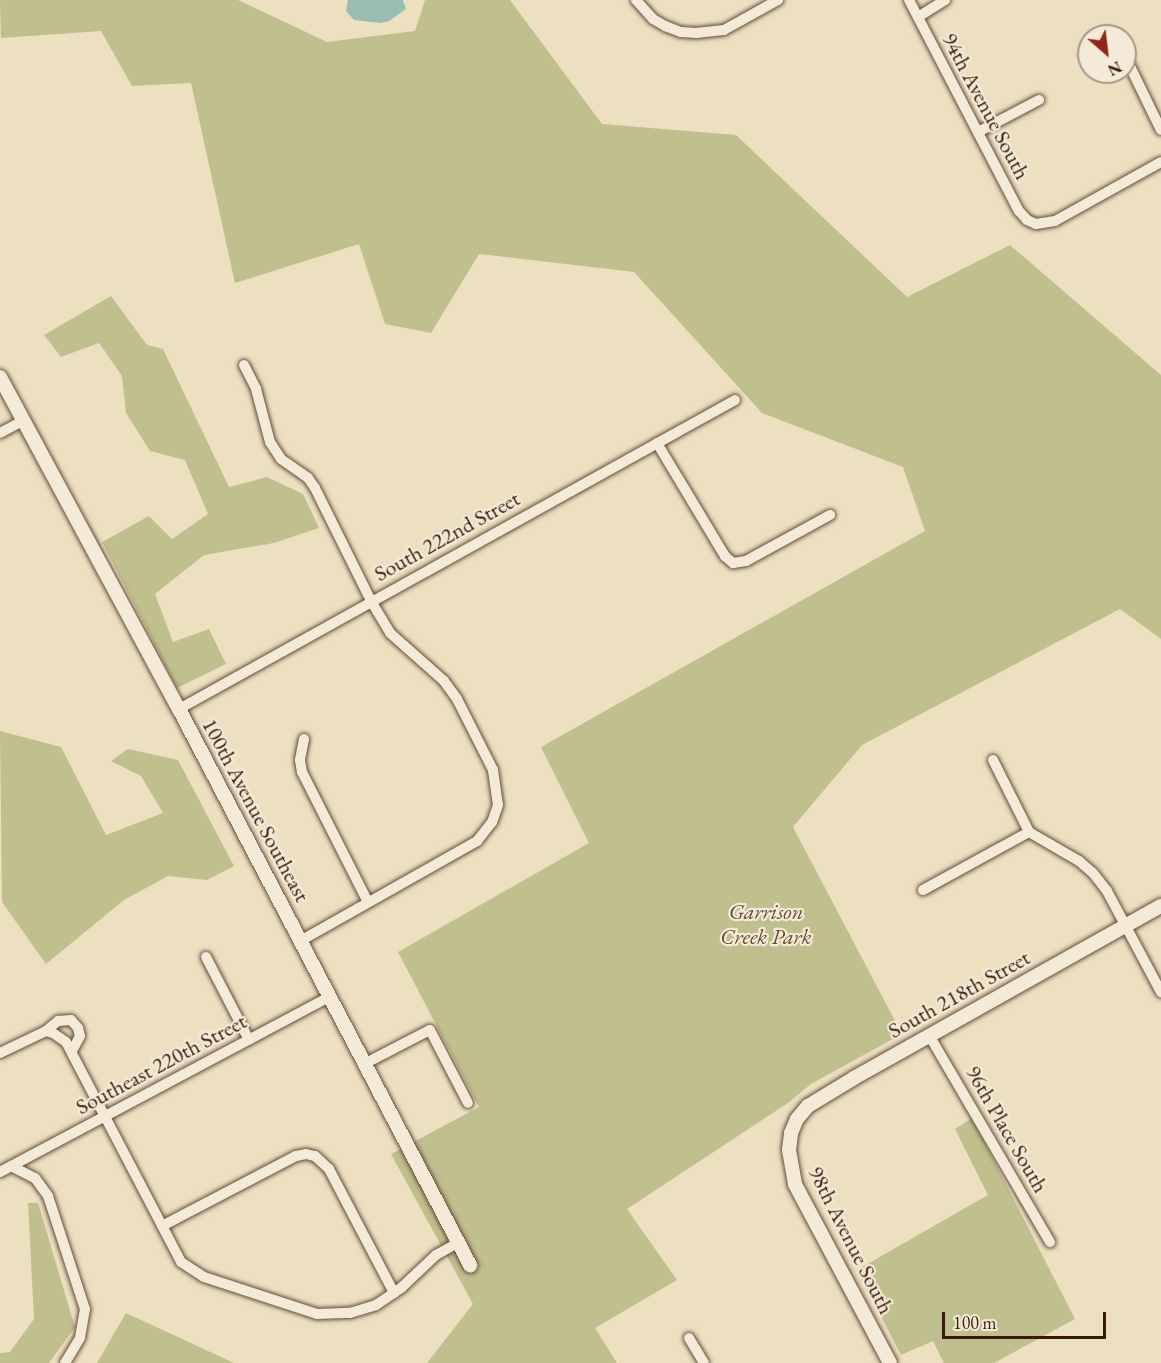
<!DOCTYPE html>
<html>
<head>
<meta charset="utf-8">
<style>
	body { margin:0 }
	#map { position:relative; width:1161px; height:1363px; overflow:hidden; background:#ece0c1; font-family:"EB Garamond",serif }
	div>[style] { position:absolute }
	.green>* { inset:0; background:#bfc08e }
	.water>* { inset:0; background:#99bdb3 }
	.roads { filter:drop-shadow(0 0 2px #674b38) drop-shadow(0 0 2px #674b38) }
	.street>* { height:10px; margin:-5px; padding:0 5px; transform-origin:5px; border-radius:5px; background:#f3ebd7 }
	.secondary>* { height:14px; margin:-7px; padding:0 7px; transform-origin:7px; border-radius:7px; background:#f3ebd7 }
	span { translate:-50% -50%; white-space:nowrap; text-align:center; line-height:1.15; -webkit-text-stroke:4.5px #f3ebd7; paint-order:stroke }
	.street-label { font-size:22px; color:#3b190b }
	.park-label { font-size:22px; color:#634b32; font-style:italic }
	.north { position:absolute; left:1077px; top:24px; width:60px; height:60px; box-sizing:border-box; background:#f3ebd7; border:2px solid #a99785; border-radius:50%; rotate:152deg; font-size:16px; font-weight:700; line-height:24px; text-align:center; color:#3b190b }
	.north::after { content:''; display:block; margin:auto; width:21px; height:27px; background:#8f2418; clip-path:polygon(50% 0,100% 100%,50% 72%,0 100%) }
	.scale { position:absolute; left:942px; top:1312px; width:164px; height:27px; box-sizing:border-box; border:3px solid #3b190b; border-top:0; padding-left:8px; font-size:18px; line-height:21px; white-space:nowrap; color:#3b190b; -webkit-text-stroke:4px #f3ebd7; paint-order:stroke }
</style>
</head>
<body>
<div id="map">
	<div class="green">
		<div style="clip-path:polygon(0 0,238px 0,327px 42px,415px 31px,425px 0,510px 0,602px 124px,736px 135px,907px 297px,1010px 245px,1161px 375px,1161px 639px,1120px 609px,862px 745px,793px 827px,902px 1034px,811px 1084px,788px 1103px,627px 1209px,677px 1280px,595px 1328px,617px 1363px,427px 1363px,473px 1304px,391px 1154px,479px 1107px,398px 952px,589px 843px,541px 747px,925px 531px,903px 467px,762px 413px,634px 272px,479px 254px,431px 333px,385px 324px,359px 244px,235px 283px,191px 83px,132px 86px,101px 31px,1px 38px)"></div>
		<div style="clip-path:polygon(111px 296px,147px 345px,163px 349px,229px 487px,267px 477px,303px 494px,319px 528px,274px 543px,204px 555px,155px 594px,173px 642px,209px 629px,226px 664px,177px 688px,102px 542px,149px 516px,172px 539px,208px 514px,185px 460px,150px 451px,126px 413px,122px 376px,99px 343px,61px 357px,44px 335px)"></div>
		<div style="clip-path:polygon(0 731px,61px 747px,106px 835px,163px 813px,141px 776px,111px 761px,128px 749px,178px 760px,234px 866px,207px 880px,168px 876px,124px 900px,46px 964px,2px 902px)"></div>
		<div style="clip-path:polygon(972px 1118px,1075px 1319px,994px 1363px,944px 1363px,933px 1341px,901px 1355px,857px 1270px,988px 1195px,955px 1129px)"></div>
		<div style="clip-path:polygon(28px 1203px,38px 1203px,75px 1327px,49px 1363px,0 1363px,0 1353px,10px 1352px,34px 1319px)"></div>
		<div style="clip-path:polygon(126px 1313px,234px 1363px,97px 1363px)"></div>
	</div>
	<div class="water">
		<div style="clip-path:polygon(348px 0,403px 0,406px 9px,389px 21px,380px 23px,354px 20px,346px 11px)"></div>
	</div>
	<div class="roads">
		<div class="street">
			<div style="left:636px;top:0;width:25px;rotate:48deg"></div>
			<div style="left:653px;top:19px;width:14px;rotate:30deg"></div>
			<div style="left:665px;top:26px;width:17px;rotate:21deg"></div>
			<div style="left:681px;top:32px;width:15px;rotate:4deg"></div>
			<div style="left:696px;top:33px;width:28px;rotate:-6deg"></div>
			<div style="left:724px;top:30px;width:62px;rotate:-29.1deg"></div>
			<div style="left:909px;top:0;width:238px;rotate:62.5deg"></div>
			<div style="left:1019px;top:211px;width:12px;rotate:48deg"></div>
			<div style="left:1027px;top:220px;width:10px;rotate:24deg"></div>
			<div style="left:1036px;top:224px;width:19px;rotate:-9deg"></div>
			<div style="left:1055px;top:221px;width:121px;rotate:-29.1deg"></div>
			<div style="left:918px;top:17px;width:32px;rotate:-32deg"></div>
			<div style="left:1125px;top:56px;width:82px;rotate:64.1deg"></div>
			<div style="left:978px;top:132px;width:69px;rotate:-27.7deg"></div>
			<div style="left:244px;top:365px;width:27px;rotate:63deg"></div>
			<div style="left:256px;top:389px;width:55px;rotate:75.2deg"></div>
			<div style="left:270px;top:442px;width:20px;rotate:57deg"></div>
			<div style="left:281px;top:459px;width:33px;rotate:35deg"></div>
			<div style="left:308px;top:478px;width:12px;rotate:55deg"></div>
			<div style="left:315px;top:488px;width:126px;rotate:63.6deg"></div>
			<div style="left:371px;top:601px;width:37px;rotate:59deg"></div>
			<div style="left:390px;top:633px;width:72px;rotate:41.6deg"></div>
			<div style="left:444px;top:681px;width:22px;rotate:54deg"></div>
			<div style="left:457px;top:699px;width:80px;rotate:63.1deg"></div>
			<div style="left:493px;top:770px;width:35px;rotate:82deg"></div>
			<div style="left:498px;top:805px;width:18px;rotate:109deg"></div>
			<div style="left:492px;top:822px;width:24px;rotate:128deg"></div>
			<div style="left:477px;top:841px;width:203px;rotate:150.5deg"></div>
			<div style="left:0;top:433px;width:26px;rotate:-28deg"></div>
			<div style="left:657px;top:443px;width:132px;rotate:59deg"></div>
			<div style="left:725px;top:556px;width:11px;rotate:41deg"></div>
			<div style="left:733px;top:563px;width:13px;rotate:-9deg"></div>
			<div style="left:746px;top:561px;width:96px;rotate:-28.7deg"></div>
			<div style="left:179px;top:709px;width:636px;rotate:-29.06deg"></div>
			<div style="left:304px;top:739px;width:21px;rotate:101deg"></div>
			<div style="left:300px;top:760px;width:12px;rotate:81deg"></div>
			<div style="left:302px;top:772px;width:146px;rotate:63.1deg"></div>
			<div style="left:993px;top:760px;width:80px;rotate:63.4deg"></div>
			<div style="left:1029px;top:832px;width:58px;rotate:30.1deg"></div>
			<div style="left:1079px;top:861px;width:18px;rotate:41deg"></div>
			<div style="left:1093px;top:873px;width:23px;rotate:52deg"></div>
			<div style="left:1107px;top:891px;width:115px;rotate:61.9deg"></div>
			<div style="left:923px;top:890px;width:121px;rotate:-28.7deg"></div>
			<div style="left:206px;top:957px;width:93px;rotate:62.6deg"></div>
			<div style="left:46px;top:1031px;width:16px;rotate:-40deg"></div>
			<div style="left:58px;top:1021px;width:13px;rotate:-4deg"></div>
			<div style="left:71px;top:1020px;width:11px;rotate:49deg"></div>
			<div style="left:78px;top:1028px;width:8px;rotate:76deg"></div>
			<div style="left:80px;top:1036px;width:17px;rotate:118deg"></div>
			<div style="left:929px;top:1035px;width:240px;rotate:59.7deg"></div>
			<div style="left:0;top:1053px;width:51px;rotate:-25.6deg"></div>
			<div style="left:46px;top:1031px;width:7px;rotate:16deg"></div>
			<div style="left:53px;top:1033px;width:16px;rotate:35deg"></div>
			<div style="left:66px;top:1042px;width:248px;rotate:62.4deg"></div>
			<div style="left:181px;top:1262px;width:27px;rotate:33deg"></div>
			<div style="left:204px;top:1277px;width:119px;rotate:18.1deg"></div>
			<div style="left:317px;top:1314px;width:33px;rotate:-2deg"></div>
			<div style="left:350px;top:1313px;width:27px;rotate:-17deg"></div>
			<div style="left:376px;top:1305px;width:30px;rotate:-34deg"></div>
			<div style="left:401px;top:1288px;width:48px;rotate:-43.3deg"></div>
			<div style="left:436px;top:1255px;width:25px;rotate:-29deg"></div>
			<div style="left:364px;top:1064px;width:74px;rotate:-27.3deg"></div>
			<div style="left:430px;top:1030px;width:82px;rotate:62.5deg"></div>
			<div style="left:11px;top:1166px;width:27px;rotate:27deg"></div>
			<div style="left:35px;top:1178px;width:22px;rotate:54deg"></div>
			<div style="left:48px;top:1196px;width:119px;rotate:71.9deg"></div>
			<div style="left:85px;top:1309px;width:29px;rotate:100deg"></div>
			<div style="left:80px;top:1338px;width:29px;rotate:121deg"></div>
			<div style="left:0;top:1172px;width:373px;rotate:-28deg"></div>
			<div style="left:162px;top:1226px;width:151px;rotate:-27.6deg"></div>
			<div style="left:296px;top:1156px;width:10px;rotate:-11deg"></div>
			<div style="left:306px;top:1154px;width:9px;rotate:13deg"></div>
			<div style="left:315px;top:1156px;width:19px;rotate:43deg"></div>
			<div style="left:329px;top:1169px;width:140px;rotate:62.3deg"></div>
			<div style="left:689px;top:1338px;width:29px;rotate:59deg"></div>
		</div>
		<div class="secondary">
			<div style="left:0;top:377px;width:377px;rotate:61.7deg"></div>
			<div style="left:179px;top:709px;width:628px;rotate:62.37deg"></div>
			<div style="left:890px;top:1363px;width:203px;rotate:-118deg"></div>
			<div style="left:795px;top:1184px;width:35px;rotate:-100deg"></div>
			<div style="left:789px;top:1150px;width:17px;rotate:-83deg"></div>
			<div style="left:791px;top:1133px;width:15px;rotate:-67deg"></div>
			<div style="left:797px;top:1119px;width:17px;rotate:-50deg"></div>
			<div style="left:808px;top:1106px;width:54px;rotate:-31.3deg"></div>
			<div style="left:854px;top:1078px;width:352px;rotate:-29.3deg"></div>
		</div>
	</div>
	<div class="street-label">
		<span style="left:986px;top:106px;rotate:62deg">94th Avenue South</span>
		<span style="left:447px;top:536px;rotate:-29deg">South 222nd Street</span>
		<span style="left:256px;top:810px;rotate:62deg">100th Avenue Southeast</span>
		<span style="left:959px;top:994px;rotate:-29deg">South 218th Street</span>
		<span style="left:161px;top:1064px;rotate:-28deg">Southeast 220th Street</span>
		<span style="left:1007px;top:1129px;rotate:60deg">96th Place South</span>
		<span style="left:851px;top:1240px;rotate:63deg">98th Avenue South</span>
	</div>
	<div class="park-label">
		<span style="left:766px;top:924px">Garrison<br>Creek Park</span>
	</div>
	<div class="north">N</div>
	<div class="scale">100 m</div>
</div>
</body>
</html>
